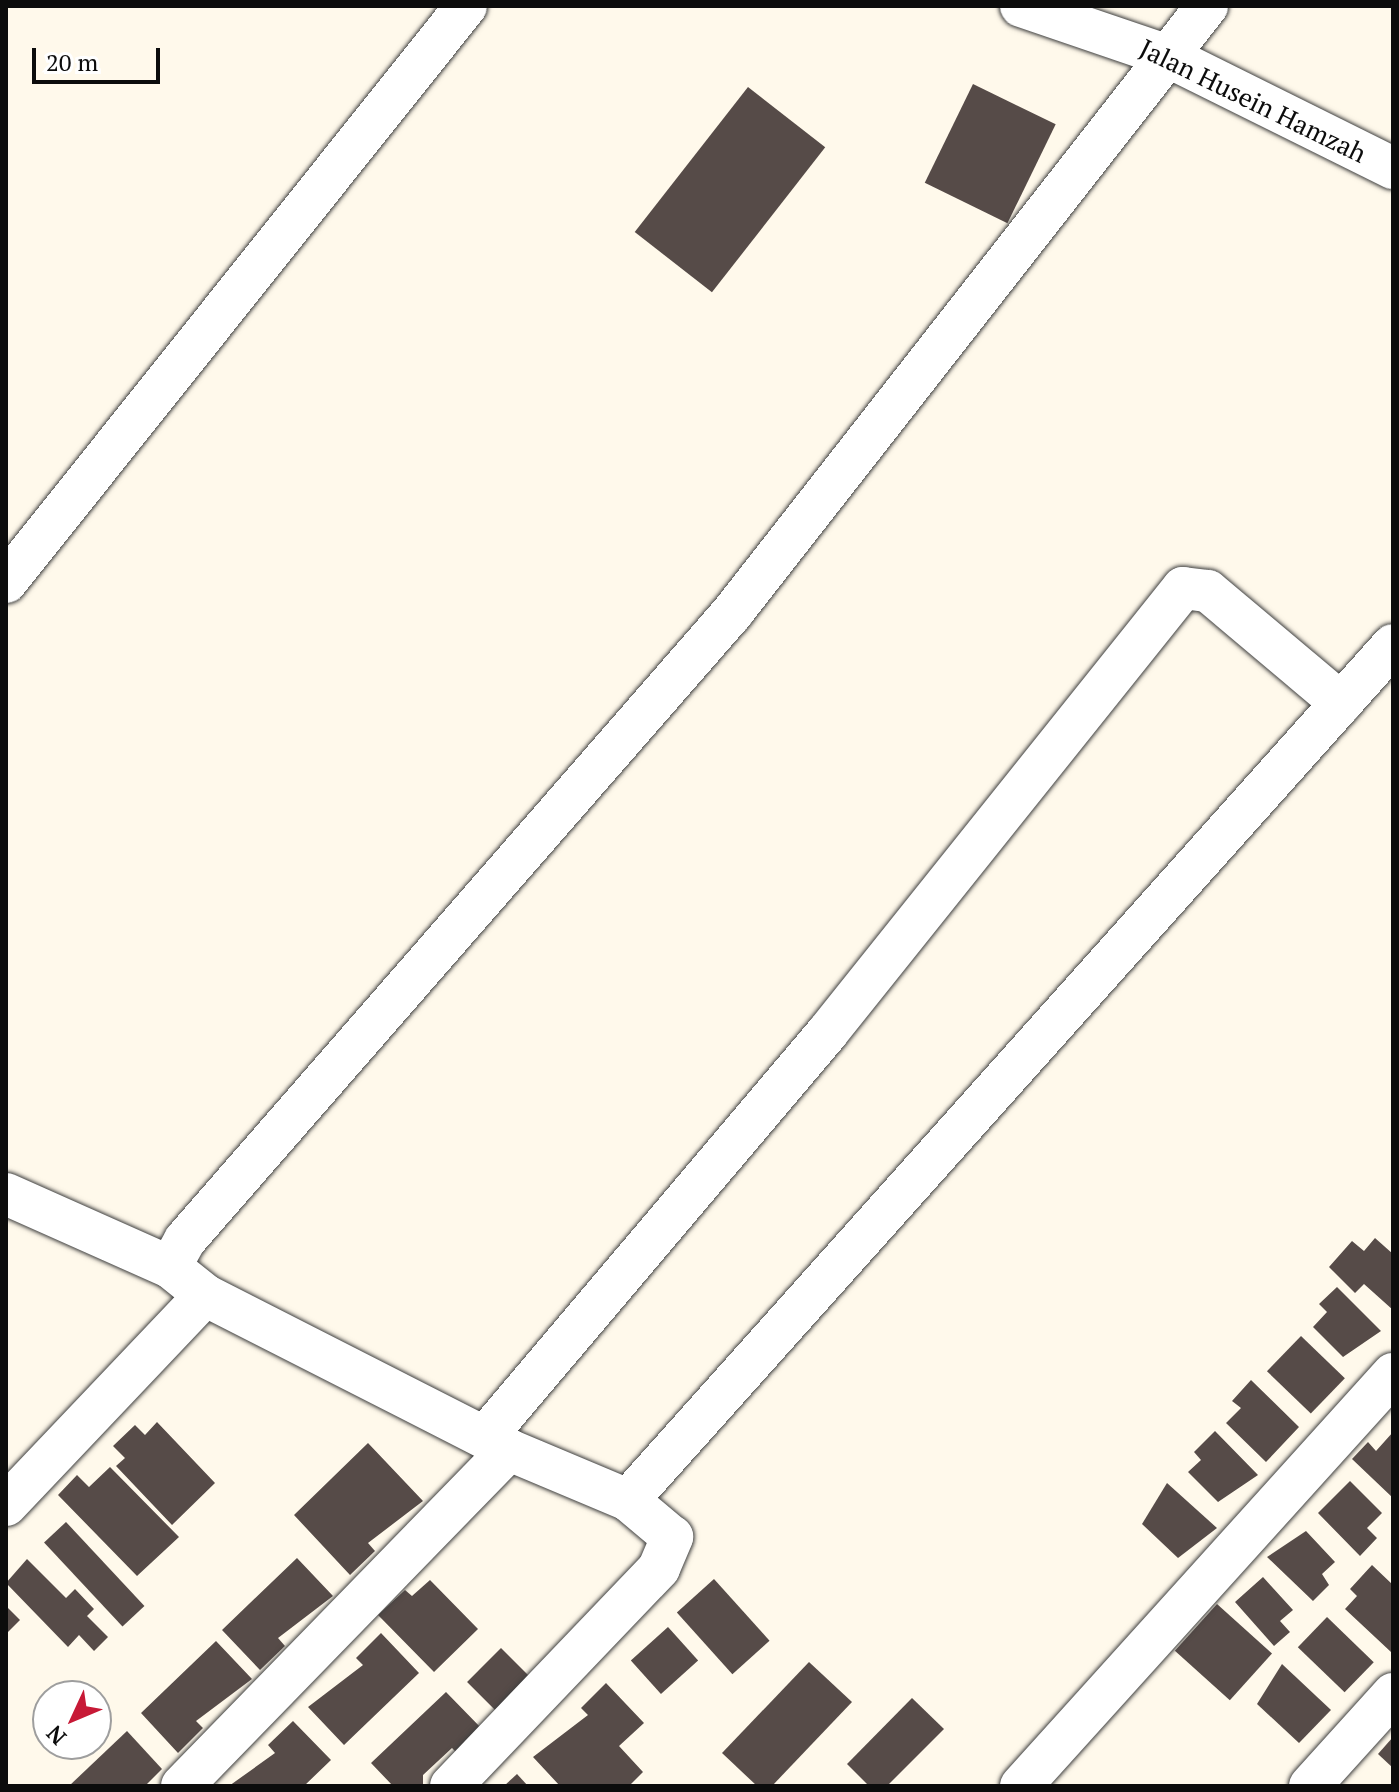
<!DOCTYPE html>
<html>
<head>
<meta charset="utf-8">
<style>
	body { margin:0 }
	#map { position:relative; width:1399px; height:1792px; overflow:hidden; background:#fff9eb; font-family:"PT Serif",serif }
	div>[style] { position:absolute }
	.building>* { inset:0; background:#564b48; transform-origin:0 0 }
	.roads { filter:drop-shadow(0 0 2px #3f3f3f) drop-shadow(0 0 2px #3f3f3f) }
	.minor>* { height:42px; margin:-21px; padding:0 21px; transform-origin:21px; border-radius:21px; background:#fff }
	span { translate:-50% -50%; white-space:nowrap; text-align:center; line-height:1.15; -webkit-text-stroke:8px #fff; paint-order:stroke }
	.street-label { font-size:26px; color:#0c0c0c }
	.frame { position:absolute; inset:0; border:8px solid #0c0c0c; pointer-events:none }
	.north { position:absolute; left:32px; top:1680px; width:80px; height:80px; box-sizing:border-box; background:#fff; border:2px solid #9e9e9e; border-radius:50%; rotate:226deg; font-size:22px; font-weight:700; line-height:32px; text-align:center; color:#0c0c0c }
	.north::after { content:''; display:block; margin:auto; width:28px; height:36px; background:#c71936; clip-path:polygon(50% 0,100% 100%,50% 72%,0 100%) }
	.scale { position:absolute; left:32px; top:48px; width:128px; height:36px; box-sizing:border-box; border:4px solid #0c0c0c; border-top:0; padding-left:10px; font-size:24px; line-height:28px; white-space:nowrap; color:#0c0c0c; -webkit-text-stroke:6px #fff; paint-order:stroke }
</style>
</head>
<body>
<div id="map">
	<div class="building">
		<div style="left:973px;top:84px;width:92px;height:110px;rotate:26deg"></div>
		<div style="left:748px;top:87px;width:98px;height:184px;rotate:38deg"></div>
		<div style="clip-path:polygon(1375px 1238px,1393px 1254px,1393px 1310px,1364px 1284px,1355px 1293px,1329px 1267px,1352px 1241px,1364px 1251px)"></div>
		<div style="clip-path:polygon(1337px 1287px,1381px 1331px,1343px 1357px,1313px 1327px,1327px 1312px,1319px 1304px)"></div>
		<div style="left:1301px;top:1336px;width:61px;height:49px;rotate:44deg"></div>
		<div style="clip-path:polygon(1251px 1380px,1299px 1427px,1266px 1462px,1226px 1423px,1241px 1408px,1232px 1401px)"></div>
		<div style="clip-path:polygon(157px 1422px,215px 1483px,172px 1525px,116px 1466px,125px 1458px,113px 1446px,135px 1425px,145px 1435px)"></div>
		<div style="clip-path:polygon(1215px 1431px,1258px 1475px,1218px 1502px,1188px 1472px,1201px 1460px,1194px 1452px)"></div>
		<div style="clip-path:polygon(1393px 1432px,1393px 1498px,1352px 1459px,1368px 1442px,1376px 1451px)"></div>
		<div style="clip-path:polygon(368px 1443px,423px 1501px,368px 1543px,375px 1551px,350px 1575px,294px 1515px)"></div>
		<div style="clip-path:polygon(110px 1467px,179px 1537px,137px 1576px,58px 1495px,77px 1475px,89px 1487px)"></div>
		<div style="clip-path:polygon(1350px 1481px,1382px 1513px,1367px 1528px,1377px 1538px,1360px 1556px,1318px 1513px)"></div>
		<div style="clip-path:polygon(1167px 1483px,1217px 1528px,1178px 1558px,1142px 1524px)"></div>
		<div style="left:66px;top:1522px;width:115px;height:30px;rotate:47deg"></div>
		<div style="clip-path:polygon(1306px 1531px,1335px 1562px,1322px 1574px,1329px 1585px,1313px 1601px,1267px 1557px)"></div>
		<div style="clip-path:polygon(297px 1558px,333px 1596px,278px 1638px,285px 1646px,260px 1670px,222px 1630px)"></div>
		<div style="clip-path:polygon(27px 1559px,66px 1598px,75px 1589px,94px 1609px,87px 1616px,108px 1637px,94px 1651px,79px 1635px,68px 1647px,6px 1583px)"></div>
		<div style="clip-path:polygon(1372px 1565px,1393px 1585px,1391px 1652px,1345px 1609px,1357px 1596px,1350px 1589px)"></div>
		<div style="clip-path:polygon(1263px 1577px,1293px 1610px,1280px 1621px,1290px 1632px,1274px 1646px,1235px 1602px)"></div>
		<div style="left:714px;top:1579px;width:83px;height:50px;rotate:48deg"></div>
		<div style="clip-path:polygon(430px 1580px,478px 1629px,434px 1672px,378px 1615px,405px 1590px,412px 1596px)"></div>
		<div style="left:1217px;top:1604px;width:74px;height:63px;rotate:42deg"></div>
		<div style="clip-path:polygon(6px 1606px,20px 1620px,6px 1634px)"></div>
		<div style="left:1327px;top:1617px;width:65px;height:42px;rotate:44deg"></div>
		<div style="left:668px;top:1627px;width:45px;height:50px;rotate:48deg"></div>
		<div style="clip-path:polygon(381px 1633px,419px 1673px,344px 1745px,308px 1707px,363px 1665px,356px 1658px)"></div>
		<div style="clip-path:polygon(216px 1641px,252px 1679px,196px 1721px,203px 1728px,178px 1753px,141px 1713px)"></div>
		<div style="left:501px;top:1648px;width:40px;height:48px;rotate:45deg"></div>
		<div style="clip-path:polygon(809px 1662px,852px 1702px,772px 1786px,757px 1786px,722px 1753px)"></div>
		<div style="clip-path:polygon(1282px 1664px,1331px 1710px,1299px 1743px,1257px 1704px)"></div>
		<div style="clip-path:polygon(606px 1683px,644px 1723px,619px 1746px,643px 1772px,629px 1786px,560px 1786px,533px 1757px,588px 1715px,581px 1708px)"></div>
		<div style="clip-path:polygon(446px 1692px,484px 1731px,459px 1755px,452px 1748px,423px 1775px,423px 1786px,393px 1786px,371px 1763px)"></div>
		<div style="clip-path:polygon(912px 1698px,944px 1729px,887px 1786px,869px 1786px,847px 1764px)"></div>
		<div style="clip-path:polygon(293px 1721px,331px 1760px,304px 1786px,229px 1786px,275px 1753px,268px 1745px)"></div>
		<div style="clip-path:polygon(127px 1731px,162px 1769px,145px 1786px,69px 1786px)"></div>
		<div style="clip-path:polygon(1393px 1737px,1393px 1768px,1378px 1754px)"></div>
		<div style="clip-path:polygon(517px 1774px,528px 1786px,504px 1786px)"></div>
	</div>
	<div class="roads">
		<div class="minor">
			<div style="left:1021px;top:6px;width:152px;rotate:18.8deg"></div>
			<div style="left:1165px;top:55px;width:254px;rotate:26.4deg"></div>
			<div style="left:6px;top:582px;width:737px;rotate:-51.39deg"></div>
			<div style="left:6px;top:1194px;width:180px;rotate:24deg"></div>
			<div style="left:485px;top:1437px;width:529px;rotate:-49.75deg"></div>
			<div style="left:827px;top:1033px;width:570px;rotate:-51.34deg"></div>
			<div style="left:1183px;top:588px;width:25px;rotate:7deg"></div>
			<div style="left:1208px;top:591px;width:174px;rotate:40.1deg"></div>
			<div style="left:628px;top:1500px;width:1147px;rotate:-48.18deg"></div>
			<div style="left:6px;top:1505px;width:289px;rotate:-46.5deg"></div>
			<div style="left:182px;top:1786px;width:469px;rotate:-45.8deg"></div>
			<div style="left:509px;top:1450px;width:341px;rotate:-153deg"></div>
			<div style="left:205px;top:1295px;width:45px;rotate:-141.3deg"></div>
			<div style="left:170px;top:1267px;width:31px;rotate:-61deg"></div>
			<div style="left:185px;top:1240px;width:832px;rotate:-48.9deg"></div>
			<div style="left:732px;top:613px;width:771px;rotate:-51.96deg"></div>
			<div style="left:451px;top:1786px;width:301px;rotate:-46.3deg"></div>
			<div style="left:659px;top:1568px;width:34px;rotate:-67deg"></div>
			<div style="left:672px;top:1537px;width:57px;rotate:-139.9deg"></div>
			<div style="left:628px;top:1500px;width:129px;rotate:-157.2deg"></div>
			<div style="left:1021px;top:1786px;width:555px;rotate:-47.92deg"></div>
			<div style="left:1310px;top:1786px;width:124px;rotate:-47.9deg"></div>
		</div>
	</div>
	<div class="street-label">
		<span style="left:1253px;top:101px;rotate:26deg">Jalan Husein Hamzah</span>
	</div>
	<div class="frame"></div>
	<div class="north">N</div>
	<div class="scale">20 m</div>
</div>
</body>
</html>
